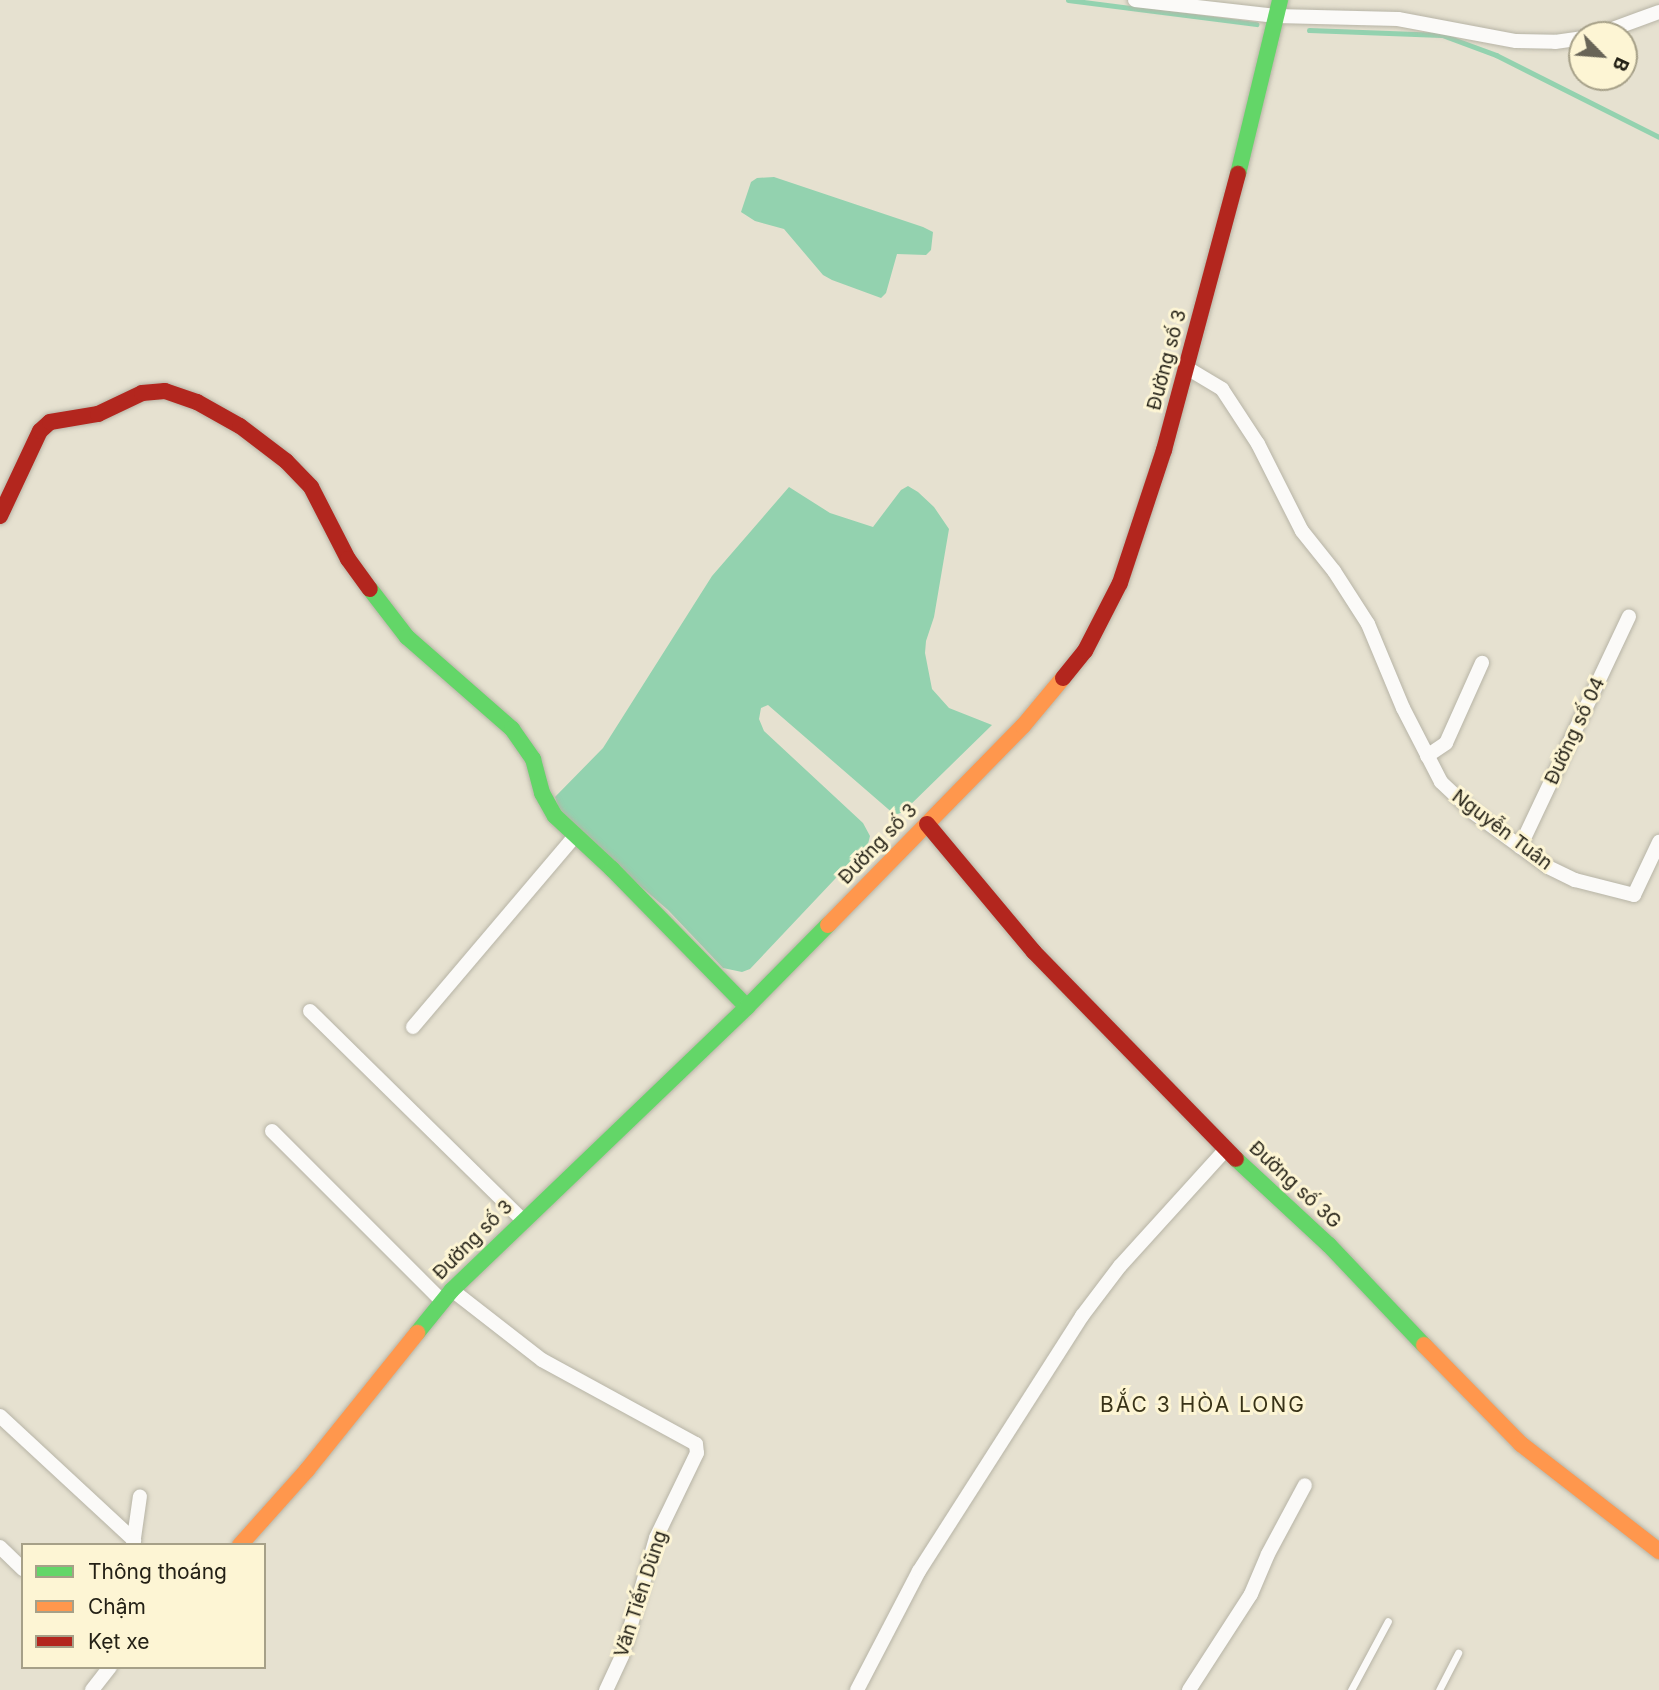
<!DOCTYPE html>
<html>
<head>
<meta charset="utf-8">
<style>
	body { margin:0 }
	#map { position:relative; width:1659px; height:1690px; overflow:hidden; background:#e6e1d0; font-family:Inter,sans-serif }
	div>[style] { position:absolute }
	.water>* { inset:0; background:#93d2af }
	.stream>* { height:5px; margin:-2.5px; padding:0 2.5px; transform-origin:2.5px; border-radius:2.5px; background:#93d2af }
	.roads { filter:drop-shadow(0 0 2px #b7b4a6) drop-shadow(0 0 2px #b7b4a6) }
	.lane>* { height:7px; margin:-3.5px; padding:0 3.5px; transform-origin:3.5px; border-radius:3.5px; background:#fbfaf8 }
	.street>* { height:14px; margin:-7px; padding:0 7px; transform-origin:7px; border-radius:7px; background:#fbfaf8 }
	.fast>* { height:16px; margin:-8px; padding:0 8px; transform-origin:8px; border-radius:8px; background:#63d668 }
	.slow>* { height:16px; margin:-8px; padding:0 8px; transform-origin:8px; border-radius:8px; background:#ff974d }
	.jam>* { height:16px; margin:-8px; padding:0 8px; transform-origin:8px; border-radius:8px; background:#b3261e }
	span { translate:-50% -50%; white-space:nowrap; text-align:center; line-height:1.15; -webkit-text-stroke:6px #fdf5d4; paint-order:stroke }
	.street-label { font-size:19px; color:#242116 }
	.neighbourhood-label { font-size:21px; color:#383217; letter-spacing:2px }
	.legend { position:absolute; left:21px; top:1543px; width:245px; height:126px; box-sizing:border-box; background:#fdf5d4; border:2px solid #a6a088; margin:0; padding:9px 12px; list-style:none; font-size:21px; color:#242116 }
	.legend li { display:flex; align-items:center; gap:14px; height:35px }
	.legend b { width:35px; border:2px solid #a6a088 }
	.north { position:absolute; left:1568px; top:21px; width:70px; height:70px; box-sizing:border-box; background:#fdf5d4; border:2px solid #a6a088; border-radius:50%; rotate:115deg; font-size:19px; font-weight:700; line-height:28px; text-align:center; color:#242116 }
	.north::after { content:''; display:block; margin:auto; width:24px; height:32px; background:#686457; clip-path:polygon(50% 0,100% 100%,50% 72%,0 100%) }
</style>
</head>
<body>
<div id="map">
	<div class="water">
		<div style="clip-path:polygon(774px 177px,923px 227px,933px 232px,931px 250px,926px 255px,897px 254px,886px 293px,881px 298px,832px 280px,823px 275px,784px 229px,755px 221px,741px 212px,751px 182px,757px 178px)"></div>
		<div style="clip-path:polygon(908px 486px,918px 492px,934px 507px,949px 529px,934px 617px,926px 641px,925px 653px,932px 689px,949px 708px,992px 725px,903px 812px,895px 815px,768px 705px,761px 708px,759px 719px,764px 731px,863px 823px,870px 836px,868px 844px,750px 969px,742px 972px,723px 968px,668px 910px,562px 818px,555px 797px,603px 748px,712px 576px,789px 487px,830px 513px,873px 527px,901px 490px)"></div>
	</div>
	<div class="stream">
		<div style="left:1068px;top:0;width:190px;rotate:7.3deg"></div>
		<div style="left:1309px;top:30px;width:133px;rotate:2.2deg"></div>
		<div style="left:1442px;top:35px;width:58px;rotate:20.3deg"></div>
		<div style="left:1496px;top:55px;width:182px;rotate:26.7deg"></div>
	</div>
	<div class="roads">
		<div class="lane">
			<div style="left:1351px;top:1690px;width:78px;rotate:-61.8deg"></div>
			<div style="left:1439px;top:1690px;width:42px;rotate:-62.8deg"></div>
		</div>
		<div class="street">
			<div style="left:1135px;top:0;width:142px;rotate:6.5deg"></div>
			<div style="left:1276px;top:16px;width:122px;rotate:1.4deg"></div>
			<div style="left:1398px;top:19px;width:120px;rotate:10.6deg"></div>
			<div style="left:1516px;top:41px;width:39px;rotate:1deg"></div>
			<div style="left:1555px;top:42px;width:27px;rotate:-8deg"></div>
			<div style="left:1596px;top:35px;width:67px;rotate:-20.1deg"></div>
			<div style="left:1187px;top:368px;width:41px;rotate:31deg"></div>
			<div style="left:1222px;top:389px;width:66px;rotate:56.8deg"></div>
			<div style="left:1258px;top:444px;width:97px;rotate:63.2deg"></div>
			<div style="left:1302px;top:531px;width:51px;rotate:51.3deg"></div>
			<div style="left:1334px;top:571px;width:63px;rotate:57.3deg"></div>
			<div style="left:1368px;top:624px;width:91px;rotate:67.4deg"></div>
			<div style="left:1403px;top:708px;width:83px;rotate:62.8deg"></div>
			<div style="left:1441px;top:782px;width:45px;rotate:43.2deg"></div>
			<div style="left:1474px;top:813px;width:92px;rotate:36.1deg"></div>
			<div style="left:1548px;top:867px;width:30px;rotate:26deg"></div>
			<div style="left:1575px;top:880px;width:61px;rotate:14.3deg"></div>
			<div style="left:1634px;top:895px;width:59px;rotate:-64.7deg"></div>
			<div style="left:1427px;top:756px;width:23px;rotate:-34deg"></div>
			<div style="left:1446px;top:743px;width:88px;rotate:-65.8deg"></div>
			<div style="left:1520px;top:847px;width:255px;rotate:-64.7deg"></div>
			<div style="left:310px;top:1011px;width:298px;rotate:44.5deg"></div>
			<div style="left:413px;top:1027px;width:250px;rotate:-49.7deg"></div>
			<div style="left:272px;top:1131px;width:240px;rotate:45deg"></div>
			<div style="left:452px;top:1290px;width:114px;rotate:37.9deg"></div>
			<div style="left:542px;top:1360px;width:175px;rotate:28.6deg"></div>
			<div style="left:696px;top:1444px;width:9px;rotate:84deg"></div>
			<div style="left:697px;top:1453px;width:94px;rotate:115.8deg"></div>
			<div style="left:656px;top:1538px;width:123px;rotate:106.1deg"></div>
			<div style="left:622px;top:1656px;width:38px;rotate:115deg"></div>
			<div style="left:0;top:1416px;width:183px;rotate:42.8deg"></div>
			<div style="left:133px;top:1545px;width:49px;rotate:-81.9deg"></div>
			<div style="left:0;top:1547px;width:32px;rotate:44deg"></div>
			<div style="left:92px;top:1690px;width:29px;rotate:-52deg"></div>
			<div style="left:857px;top:1690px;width:134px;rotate:-62.5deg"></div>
			<div style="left:919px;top:1571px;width:303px;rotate:-57.4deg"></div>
			<div style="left:1082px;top:1316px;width:63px;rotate:-52.8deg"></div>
			<div style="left:1120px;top:1266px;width:158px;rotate:-47.8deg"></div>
			<div style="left:1189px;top:1690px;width:114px;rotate:-57.1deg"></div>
			<div style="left:1251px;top:1594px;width:43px;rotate:-67deg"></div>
			<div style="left:1268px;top:1554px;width:78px;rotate:-61.8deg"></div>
		</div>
		<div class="fast">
			<div style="left:1238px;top:174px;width:179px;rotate:-76.4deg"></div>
			<div style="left:370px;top:589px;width:61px;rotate:52.4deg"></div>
			<div style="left:407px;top:637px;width:140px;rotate:41.2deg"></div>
			<div style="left:512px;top:729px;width:37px;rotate:55deg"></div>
			<div style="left:533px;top:759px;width:35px;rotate:75deg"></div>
			<div style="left:542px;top:793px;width:26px;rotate:61deg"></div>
			<div style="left:555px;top:816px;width:78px;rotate:42.9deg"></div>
			<div style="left:612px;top:869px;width:193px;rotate:45.6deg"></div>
			<div style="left:1236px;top:1159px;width:127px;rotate:42.8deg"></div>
			<div style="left:1329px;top:1245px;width:138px;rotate:46.5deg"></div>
			<div style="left:417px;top:1333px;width:55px;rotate:-50.9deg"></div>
			<div style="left:452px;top:1290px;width:409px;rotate:-43.8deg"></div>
			<div style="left:747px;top:1007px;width:115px;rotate:-45.4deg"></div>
		</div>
		<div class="slow">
			<div style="left:828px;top:925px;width:279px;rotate:-45.6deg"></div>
			<div style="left:1023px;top:726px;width:62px;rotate:-50.2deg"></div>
			<div style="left:1424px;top:1345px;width:139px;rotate:45.6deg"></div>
			<div style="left:1521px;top:1444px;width:175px;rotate:37.8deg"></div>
			<div style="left:240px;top:1545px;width:101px;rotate:-48.2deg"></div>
			<div style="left:307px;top:1470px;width:176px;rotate:-51.2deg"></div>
		</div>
		<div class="jam">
			<div style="left:0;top:516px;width:94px;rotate:-64.8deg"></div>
			<div style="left:40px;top:431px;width:13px;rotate:-42deg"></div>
			<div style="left:50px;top:422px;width:49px;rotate:-9.5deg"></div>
			<div style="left:98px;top:414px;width:49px;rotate:-25.5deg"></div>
			<div style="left:142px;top:393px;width:23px;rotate:-5deg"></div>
			<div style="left:165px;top:391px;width:34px;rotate:19deg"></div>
			<div style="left:197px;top:402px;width:49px;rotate:29.2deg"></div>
			<div style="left:240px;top:426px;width:58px;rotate:37.3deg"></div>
			<div style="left:286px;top:461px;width:36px;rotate:46deg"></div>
			<div style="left:311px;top:487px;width:81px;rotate:62.8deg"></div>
			<div style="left:348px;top:559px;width:37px;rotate:54deg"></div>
			<div style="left:1063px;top:678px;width:35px;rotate:-51deg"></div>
			<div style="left:1085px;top:651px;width:76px;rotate:-62.8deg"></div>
			<div style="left:1120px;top:583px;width:140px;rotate:-71.7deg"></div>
			<div style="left:1164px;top:450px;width:286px;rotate:-75deg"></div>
			<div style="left:927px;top:824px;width:167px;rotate:50.1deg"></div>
			<div style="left:1034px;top:952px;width:289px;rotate:45.7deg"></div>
		</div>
	</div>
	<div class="street-label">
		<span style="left:1167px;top:360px;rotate:-75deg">Đường số 3</span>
		<span style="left:1575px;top:731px;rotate:-65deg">Đường số 04</span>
		<span style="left:1502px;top:830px;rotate:37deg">Nguyễn Tuân</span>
		<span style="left:878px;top:844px;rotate:-46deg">Đường số 3</span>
		<span style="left:1295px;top:1185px;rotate:43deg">Đường số 3G</span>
		<span style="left:473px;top:1240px;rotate:-45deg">Đường số 3</span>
		<span style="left:641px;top:1594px;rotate:-72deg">Văn Tiến Dũng</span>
	</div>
	<div class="neighbourhood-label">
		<span style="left:1203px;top:1405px">BẮC 3 HÒA LONG</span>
	</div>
	<ul class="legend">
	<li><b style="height:9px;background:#63d668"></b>Thông thoáng</li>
	<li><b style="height:9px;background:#ff974d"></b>Chậm</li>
	<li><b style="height:9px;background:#b3261e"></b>Kẹt xe</li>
	</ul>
	<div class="north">B</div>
</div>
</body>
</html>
